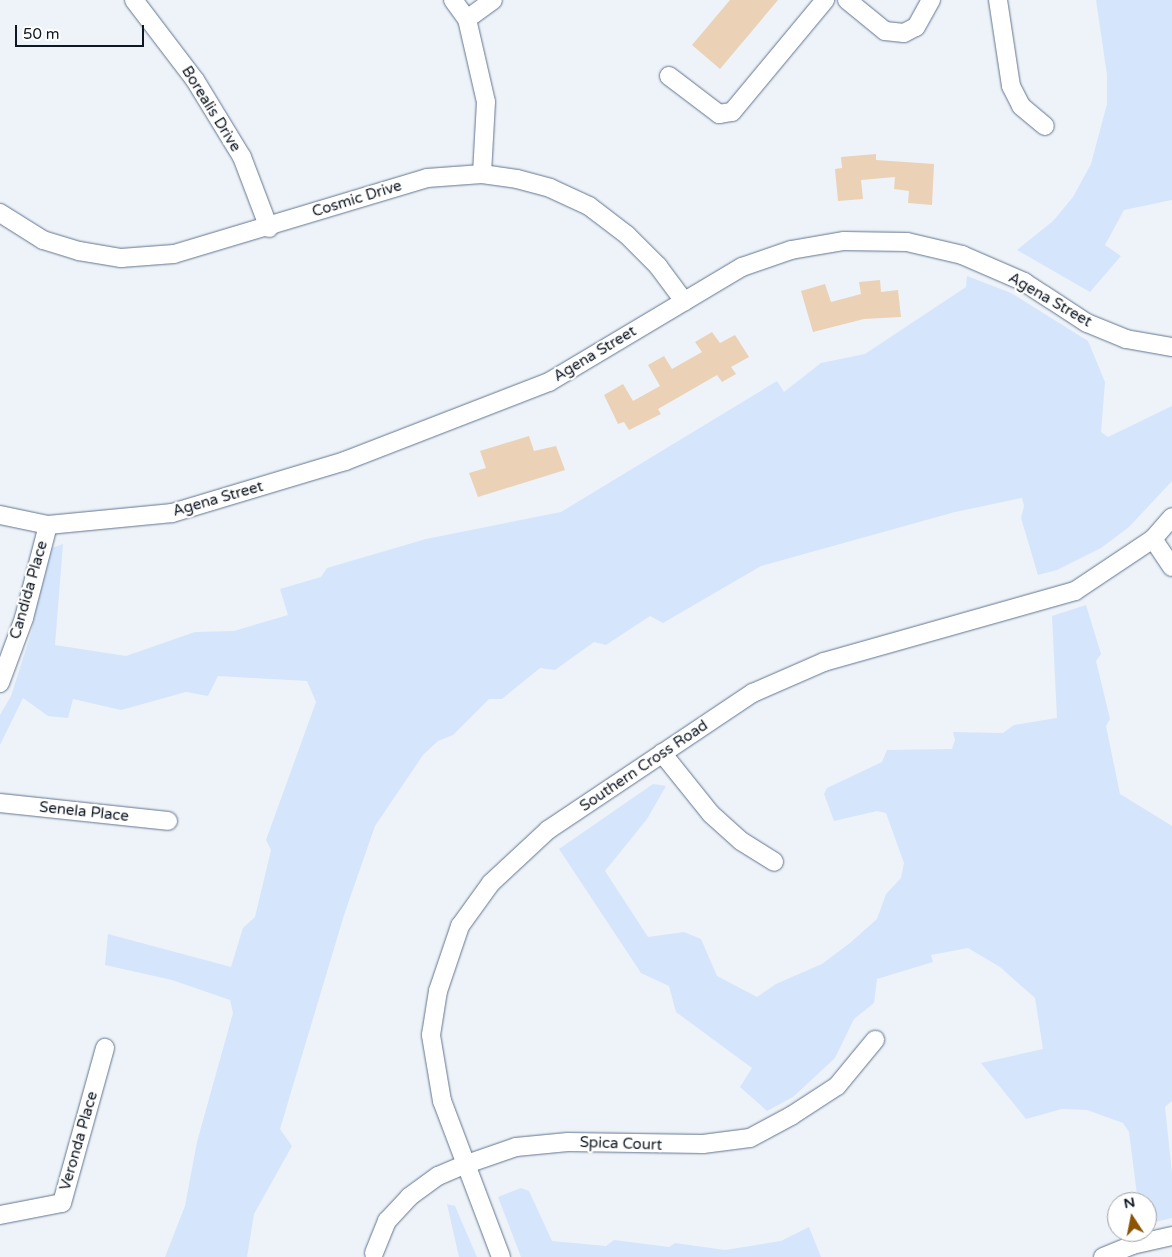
<!DOCTYPE html>
<html>
<head>
<meta charset="utf-8">
<style>
	body { margin:0 }
	#map { position:relative; width:1172px; height:1257px; overflow:hidden; background:#eef3f9; font-family:"Varela Round",sans-serif }
	div>[style] { position:absolute }
	.green>* { inset:0; background:#d5e5fb }
	.building>* { inset:0; background:#ebd1b5 }
	.roads { filter:drop-shadow(0 0 1px #62758f) drop-shadow(0 0 1px #62758f) }
	.street>* { height:18px; margin:-9px; padding:0 9px; transform-origin:9px; border-radius:9px; background:#fff }
	span { translate:-50% -50%; white-space:nowrap; text-align:center; line-height:1.15; -webkit-text-stroke:4.5px #fff; paint-order:stroke }
	.street-label { font-size:15px; color:#0f1721 }
	.north { position:absolute; left:1107px; top:1192px; width:50px; height:50px; box-sizing:border-box; background:#fff; border:1px solid #9fa2a6; border-radius:50%; rotate:349deg; font-size:14px; font-weight:700; line-height:20px; text-align:center; color:#0f1721 }
	.north::after { content:''; display:block; margin:auto; width:18px; height:22px; background:#8a5402; clip-path:polygon(50% 0,100% 100%,50% 72%,0 100%) }
	.scale { position:absolute; left:15px; top:25px; width:129px; height:22px; box-sizing:border-box; border:2px solid #0f1721; border-top:0; padding-left:6px; font-size:15px; line-height:18px; white-space:nowrap; color:#0f1721; -webkit-text-stroke:4px #fff; paint-order:stroke }
</style>
</head>
<body>
<div id="map">
	<div class="green">
		<div style="clip-path:polygon(1096px 0,1172px 0,1172px 200px,1124px 210px,1105px 245px,1121px 256px,1090px 292px,1017px 250px,1053px 221px,1073px 197px,1091px 164px,1107px 104px,1107px 75px)"></div>
		<div style="clip-path:polygon(967px 276px,1011px 293px,1088px 341px,1105px 382px,1101px 432px,1108px 437px,1172px 406px,1172px 481px,1129px 527px,1101px 548px,1057px 570px,1038px 575px,1021px 518px,1024px 506px,1022px 498px,955px 512px,761px 566px,663px 623px,650px 616px,606px 645px,594px 642px,555px 670px,540px 668px,502px 699px,489px 699px,453px 735px,438px 741px,423px 755px,375px 826px,344px 915px,280px 1129px,292px 1146px,254px 1214px,247px 1257px,165px 1257px,185px 1206px,197px 1142px,233px 1013px,230px 1000px,172px 980px,105px 965px,108px 934px,231px 967px,243px 928px,255px 917px,271px 850px,266px 840px,316px 702px,307px 681px,218px 676px,208px 696px,186px 692px,121px 710px,73px 699px,68px 718px,48px 716px,23px 698px,0 745px,0 715px,11px 696px,32px 630px,45px 555px,52px 548px,63px 544px,55px 645px,126px 656px,195px 632px,234px 631px,288px 615px,280px 589px,321px 577px,327px 568px,426px 539px,561px 512px,777px 381px,784px 392px,821px 363px,865px 354px,966px 287px)"></div>
		<div style="clip-path:polygon(1086px 605px,1101px 654px,1096px 661px,1110px 719px,1106px 726px,1120px 794px,1172px 826px,1172px 1101px,1165px 1107px,1172px 1173px,1172px 1218px,1147px 1224px,1147px 1202px,1138px 1202px,1129px 1132px,1123px 1123px,1087px 1110px,1062px 1109px,1026px 1119px,981px 1063px,1043px 1049px,1035px 998px,1000px 967px,968px 948px,931px 955px,933px 962px,877px 979px,874px 1003px,854px 1019px,835px 1058px,793px 1097px,767px 1111px,740px 1087px,752px 1068px,676px 1012px,669px 986px,641px 973px,559px 849px,653px 784px,666px 786px,647px 819px,605px 871px,648px 937px,684px 932px,701px 939px,717px 976px,757px 997px,776px 984px,822px 964px,850px 943px,877px 919px,886px 894px,901px 878px,904px 863px,886px 813px,877px 811px,834px 821px,824px 794px,827px 788px,882px 762px,887px 750px,952px 749px,955px 740px,953px 732px,1003px 733px,1014px 725px,1057px 718px,1052px 616px)"></div>
		<div style="clip-path:polygon(521px 1188px,529px 1191px,552px 1241px,606px 1246px,614px 1240px,669px 1247px,675px 1243px,725px 1250px,781px 1241px,809px 1227px,821px 1257px,521px 1257px,498px 1197px)"></div>
		<div style="clip-path:polygon(447px 1204px,455px 1206px,477px 1257px,459px 1257px)"></div>
	</div>
	<div class="building">
		<div style="clip-path:polygon(730px 0,778px 0,720px 69px,692px 45px)"></div>
		<div style="clip-path:polygon(876px 154px,876px 160px,934px 164px,932px 205px,908px 203px,909px 191px,894px 189px,895px 177px,861px 180px,863px 199px,838px 201px,835px 169px,842px 168px,841px 157px)"></div>
		<div style="clip-path:polygon(880px 280px,881px 292px,898px 290px,901px 317px,864px 319px,813px 332px,801px 291px,825px 284px,831px 302px,861px 294px,859px 282px)"></div>
		<div style="clip-path:polygon(712px 332px,720px 343px,735px 335px,749px 357px,731px 367px,736px 374px,722px 382px,717px 375px,658px 409px,661px 414px,629px 430px,624px 422px,618px 424px,604px 395px,623px 384px,633px 401px,660px 386px,648px 365px,664px 356px,672px 369px,702px 352px,695px 342px)"></div>
		<div style="clip-path:polygon(529px 436px,534px 451px,556px 446px,565px 470px,478px 497px,469px 473px,486px 468px,480px 451px)"></div>
	</div>
	<div class="roads">
		<div class="street">
			<div style="left:134px;top:0;width:101px;rotate:52.7deg"></div>
			<div style="left:195px;top:80px;width:90px;rotate:58.6deg"></div>
			<div style="left:242px;top:157px;width:76px;rotate:69.2deg"></div>
			<div style="left:453px;top:0;width:24px;rotate:54deg"></div>
			<div style="left:467px;top:19px;width:85px;rotate:77.1deg"></div>
			<div style="left:486px;top:102px;width:72px;rotate:93.2deg"></div>
			<div style="left:847px;top:0;width:49px;rotate:39.2deg"></div>
			<div style="left:885px;top:31px;width:19px;rotate:6deg"></div>
			<div style="left:904px;top:33px;width:13px;rotate:-27deg"></div>
			<div style="left:916px;top:27px;width:31px;rotate:-61deg"></div>
			<div style="left:998px;top:0;width:87px;rotate:81.4deg"></div>
			<div style="left:1011px;top:86px;width:22px;rotate:63deg"></div>
			<div style="left:1021px;top:106px;width:31px;rotate:40deg"></div>
			<div style="left:467px;top:19px;width:32px;rotate:-36deg"></div>
			<div style="left:669px;top:76px;width:63px;rotate:37.2deg"></div>
			<div style="left:719px;top:114px;width:13px;rotate:-9deg"></div>
			<div style="left:732px;top:112px;width:146px;rotate:-50.3deg"></div>
			<div style="left:0;top:213px;width:51px;rotate:32.1deg"></div>
			<div style="left:43px;top:240px;width:38px;rotate:17deg"></div>
			<div style="left:79px;top:251px;width:43px;rotate:9.5deg"></div>
			<div style="left:121px;top:258px;width:53px;rotate:-4.3deg"></div>
			<div style="left:174px;top:254px;width:264px;rotate:-16.7deg"></div>
			<div style="left:427px;top:178px;width:55px;rotate:-4.2deg"></div>
			<div style="left:482px;top:174px;width:35px;rotate:8deg"></div>
			<div style="left:517px;top:179px;width:34px;rotate:15deg"></div>
			<div style="left:550px;top:188px;width:43px;rotate:24.8deg"></div>
			<div style="left:589px;top:206px;width:48px;rotate:37.3deg"></div>
			<div style="left:627px;top:235px;width:44px;rotate:45deg"></div>
			<div style="left:658px;top:266px;width:44px;rotate:53.4deg"></div>
			<div style="left:0;top:515px;width:49px;rotate:11.8deg"></div>
			<div style="left:48px;top:525px;width:125px;rotate:-5.5deg"></div>
			<div style="left:172px;top:513px;width:181px;rotate:-16.7deg"></div>
			<div style="left:345px;top:461px;width:219px;rotate:-21.2deg"></div>
			<div style="left:549px;top:382px;width:225px;rotate:-30.8deg"></div>
			<div style="left:742px;top:267px;width:52px;rotate:-19.1deg"></div>
			<div style="left:791px;top:250px;width:54px;rotate:-9.6deg"></div>
			<div style="left:844px;top:241px;width:63px;rotate:0.9deg"></div>
			<div style="left:907px;top:242px;width:57px;rotate:13.3deg"></div>
			<div style="left:962px;top:255px;width:68px;rotate:23.5deg"></div>
			<div style="left:1024px;top:282px;width:75px;rotate:33.1deg"></div>
			<div style="left:1087px;top:323px;width:42px;rotate:22.3deg"></div>
			<div style="left:1126px;top:339px;width:47px;rotate:9.9deg"></div>
			<div style="left:1153px;top:539px;width:34px;rotate:56deg"></div>
			<div style="left:0;top:683px;width:69px;rotate:-69.7deg"></div>
			<div style="left:24px;top:618px;width:96px;rotate:-75.5deg"></div>
			<div style="left:662px;top:753px;width:78px;rotate:51.2deg"></div>
			<div style="left:711px;top:814px;width:40px;rotate:42deg"></div>
			<div style="left:741px;top:841px;width:39px;rotate:32deg"></div>
			<div style="left:0;top:803px;width:169px;rotate:6.1deg"></div>
			<div style="left:0;top:1215px;width:63px;rotate:-11deg"></div>
			<div style="left:62px;top:1203px;width:161px;rotate:-74.5deg"></div>
			<div style="left:374px;top:1253px;width:35px;rotate:-68deg"></div>
			<div style="left:387px;top:1221px;width:33px;rotate:-47deg"></div>
			<div style="left:409px;top:1197px;width:36px;rotate:-36deg"></div>
			<div style="left:438px;top:1176px;width:28px;rotate:-23deg"></div>
			<div style="left:464px;top:1165px;width:55px;rotate:-19.1deg"></div>
			<div style="left:516px;top:1147px;width:52px;rotate:-5.5deg"></div>
			<div style="left:568px;top:1142px;width:135px;rotate:0.8deg"></div>
			<div style="left:703px;top:1144px;width:47px;rotate:-7.3deg"></div>
			<div style="left:750px;top:1138px;width:47px;rotate:-28.2deg"></div>
			<div style="left:791px;top:1116px;width:55px;rotate:-33.1deg"></div>
			<div style="left:837px;top:1086px;width:60px;rotate:-50.4deg"></div>
			<div style="left:501px;top:1257px;width:167px;rotate:-110.7deg"></div>
			<div style="left:442px;top:1101px;width:67px;rotate:-99.5deg"></div>
			<div style="left:431px;top:1035px;width:45px;rotate:-81deg"></div>
			<div style="left:438px;top:991px;width:69px;rotate:-71.3deg"></div>
			<div style="left:460px;top:926px;width:53px;rotate:-54.2deg"></div>
			<div style="left:491px;top:883px;width:78px;rotate:-42.9deg"></div>
			<div style="left:548px;top:830px;width:247px;rotate:-33.8deg"></div>
			<div style="left:753px;top:693px;width:77px;rotate:-23.6deg"></div>
			<div style="left:824px;top:662px;width:261px;rotate:-15.8deg"></div>
			<div style="left:1075px;top:591px;width:94px;rotate:-33.7deg"></div>
			<div style="left:1153px;top:539px;width:29px;rotate:-49deg"></div>
			<div style="left:1103px;top:1257px;width:31px;rotate:-22deg"></div>
			<div style="left:1132px;top:1245px;width:41px;rotate:-12.7deg"></div>
		</div>
	</div>
	<div class="street-label">
		<span style="left:211px;top:109px;rotate:58deg">Borealis Drive</span>
		<span style="left:357px;top:199px;rotate:-17deg">Cosmic Drive</span>
		<span style="left:1050px;top:300px;rotate:30deg">Agena Street</span>
		<span style="left:595px;top:354px;rotate:-31deg">Agena Street</span>
		<span style="left:218px;top:499px;rotate:-16deg">Agena Street</span>
		<span style="left:29px;top:590px;rotate:-74deg">Candida Place</span>
		<span style="left:644px;top:766px;rotate:-34deg">Southern Cross Road</span>
		<span style="left:84px;top:812px;rotate:6deg">Senela Place</span>
		<span style="left:79px;top:1141px;rotate:-74deg">Veronda Place</span>
		<span style="left:621px;top:1144px;rotate:2deg">Spica Court</span>
	</div>
	<div class="north">N</div>
	<div class="scale">50 m</div>
</div>
</body>
</html>
